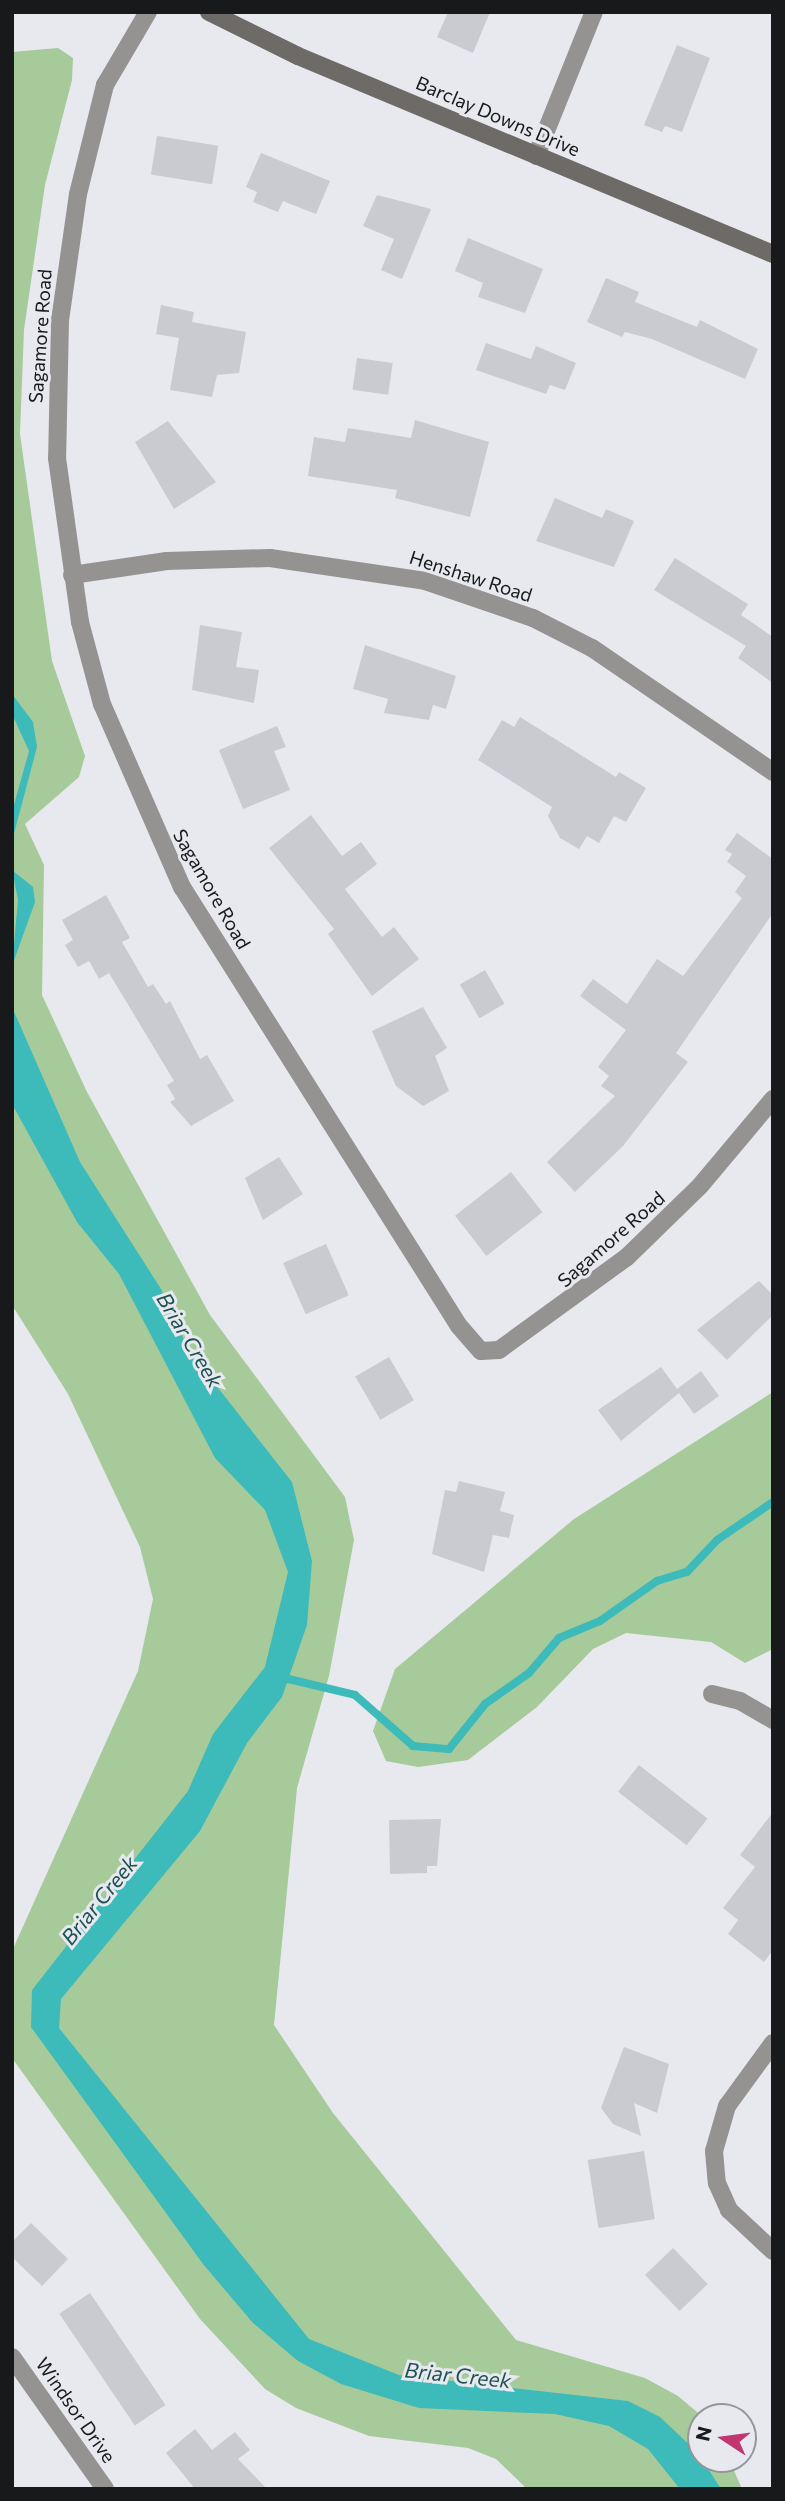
<!DOCTYPE html>
<html>
<head>
<meta charset="utf-8">
<style>
	body { margin:0 }
	#map { position:relative; width:785px; height:2501px; overflow:hidden; background:#e7e9ef; font-family:Commissioner,sans-serif }
	div>[style] { position:absolute }
	.green>* { inset:0; background:#a7ca9a }
	.water>* { inset:0; background:#3dbaba }
	.stream>* { height:8px; margin:-4px; padding:0 4px; transform-origin:4px; border-radius:4px; background:#3dbaba }
	.building>* { inset:0; background:#cacbd1; transform-origin:0 0 }
	.street>* { height:18px; margin:-9px; padding:0 9px; transform-origin:9px; border-radius:9px; background:#959391 }
	.secondary>* { height:18px; margin:-9px; padding:0 9px; transform-origin:9px; border-radius:9px; background:#6d6a67 }
	span { translate:-50% -50%; white-space:nowrap; text-align:center; line-height:1.15; -webkit-text-stroke:6px #e7e9ef; paint-order:stroke }
	.street-label { font-size:19px; color:#18191b }
	.water-label { font-size:21px; color:#1e5252; font-style:italic }
	.frame { position:absolute; inset:0; border:14px solid #18191b; pointer-events:none }
	.north { position:absolute; left:687px; top:2403px; width:70px; height:70px; box-sizing:border-box; background:#e7e9ef; border:2px solid #94969a; border-radius:50%; rotate:283deg; font-size:19px; font-weight:700; line-height:28px; text-align:center; color:#18191b }
	.north::after { content:''; display:block; margin:auto; width:24px; height:32px; background:#c1366c; clip-path:polygon(50% 0,100% 100%,50% 72%,0 100%) }
</style>
</head>
<body>
<div id="map">
	<div class="green">
		<div style="clip-path:polygon(58px 48px,73px 58px,72px 80px,45px 185px,24px 330px,20px 434px,52px 661px,85px 756px,79px 777px,25px 824px,44px 865px,42px 995px,87px 1092px,210px 1315px,345px 1497px,354px 1540px,329px 1676px,297px 1788px,274px 2025px,333px 2113px,516px 2340px,645px 2378px,678px 2396px,703px 2417px,701px 2459px,729px 2459px,742px 2489px,527px 2489px,496px 2459px,468px 2448px,369px 2436px,296px 2408px,265px 2389px,200px 2319px,12px 2058px,12px 1951px,138px 1671px,153px 1599px,140px 1547px,68px 1394px,12px 1305px,12px 52px)"></div>
		<div style="clip-path:polygon(773px 1392px,773px 1649px,745px 1663px,711px 1642px,626px 1633px,593px 1649px,537px 1707px,468px 1760px,418px 1767px,386px 1761px,373px 1731px,395px 1669px,574px 1519px)"></div>
	</div>
	<div class="water">
		<div style="clip-path:polygon(12px 694px,33px 722px,37px 747px,12px 841px,12px 812px,29px 751px,12px 714px)"></div>
		<div style="clip-path:polygon(12px 870px,33px 887px,35px 902px,12px 966px,18px 900px)"></div>
		<div style="clip-path:polygon(12px 1007px,80px 1162px,161px 1289px,189px 1351px,292px 1482px,312px 1561px,307px 1625px,282px 1697px,247px 1743px,200px 1831px,61px 1999px,59px 2028px,309px 2339px,399px 2375px,628px 2401px,660px 2417px,698px 2453px,721px 2489px,680px 2489px,648px 2449px,609px 2426px,555px 2414px,419px 2408px,341px 2384px,298px 2361px,253px 2323px,203px 2264px,31px 2027px,32px 1990px,188px 1791px,213px 1734px,265px 1667px,288px 1572px,265px 1510px,215px 1458px,119px 1274px,77px 1222px,12px 1104px)"></div>
	</div>
	<div class="stream">
		<div style="left:280px;top:1677px;width:77px;rotate:13.5deg"></div>
		<div style="left:355px;top:1695px;width:77px;rotate:41.3deg"></div>
		<div style="left:413px;top:1746px;width:36px;rotate:5deg"></div>
		<div style="left:449px;top:1749px;width:58px;rotate:-51.3deg"></div>
		<div style="left:485px;top:1704px;width:54px;rotate:-35.2deg"></div>
		<div style="left:529px;top:1673px;width:46px;rotate:-49.4deg"></div>
		<div style="left:559px;top:1638px;width:44px;rotate:-22.5deg"></div>
		<div style="left:600px;top:1621px;width:70px;rotate:-35.1deg"></div>
		<div style="left:657px;top:1581px;width:31px;rotate:-17deg"></div>
		<div style="left:687px;top:1572px;width:44px;rotate:-46.8deg"></div>
		<div style="left:717px;top:1540px;width:68px;rotate:-34.2deg"></div>
	</div>
	<div class="building">
		<div style="clip-path:polygon(448px 12px,490px 12px,473px 53px,437px 37px)"></div>
		<div style="clip-path:polygon(677px 45px,710px 58px,682px 132px,665px 126px,662px 132px,644px 125px)"></div>
		<div style="left:157px;top:136px;width:62px;height:39px;rotate:9deg"></div>
		<div style="clip-path:polygon(261px 153px,330px 181px,316px 214px,283px 201px,278px 212px,253px 202px,257px 192px,246px 187px)"></div>
		<div style="clip-path:polygon(377px 195px,431px 209px,402px 279px,381px 270px,394px 239px,363px 226px)"></div>
		<div style="clip-path:polygon(468px 238px,543px 269px,525px 313px,478px 297px,483px 283px,455px 271px)"></div>
		<div style="clip-path:polygon(606px 278px,639px 292px,635px 302px,697px 327px,700px 320px,758px 349px,745px 379px,652px 339px,625px 332px,622px 337px,587px 322px)"></div>
		<div style="clip-path:polygon(161px 305px,194px 312px,192px 322px,246px 332px,239px 373px,217px 375px,212px 397px,170px 390px,179px 338px,156px 334px)"></div>
		<div style="clip-path:polygon(486px 343px,531px 359px,536px 346px,576px 363px,565px 390px,550px 385px,546px 394px,476px 370px)"></div>
		<div style="left:357px;top:358px;width:36px;height:32px;rotate:8deg"></div>
		<div style="clip-path:polygon(415px 420px,489px 442px,470px 517px,395px 498px,397px 490px,308px 476px,314px 437px,345px 442px,348px 428px,411px 438px)"></div>
		<div style="clip-path:polygon(168px 421px,216px 482px,174px 509px,135px 442px)"></div>
		<div style="clip-path:polygon(555px 498px,602px 518px,606px 509px,634px 521px,614px 567px,536px 541px)"></div>
		<div style="clip-path:polygon(675px 558px,748px 604px,741px 615px,773px 637px,773px 683px,738px 658px,746px 646px,654px 590px)"></div>
		<div style="clip-path:polygon(200px 625px,242px 632px,236px 667px,259px 670px,254px 703px,192px 690px)"></div>
		<div style="clip-path:polygon(365px 645px,456px 676px,446px 709px,433px 705px,429px 720px,384px 713px,388px 699px,353px 689px)"></div>
		<div style="clip-path:polygon(520px 717px,616px 777px,619px 772px,646px 788px,626px 822px,614px 816px,599px 843px,587px 836px,579px 849px,560px 838px,548px 816px,552px 807px,478px 760px,502px 720px,514px 727px)"></div>
		<div style="clip-path:polygon(277px 726px,286px 747px,274px 751px,290px 790px,243px 809px,219px 750px)"></div>
		<div style="clip-path:polygon(311px 815px,342px 856px,361px 842px,377px 864px,345px 889px,382px 937px,394px 927px,419px 959px,372px 996px,328px 934px,334px 929px,269px 848px)"></div>
		<div style="clip-path:polygon(737px 833px,773px 859px,773px 913px,676px 1053px,688px 1062px,623px 1146px,575px 1192px,547px 1162px,615px 1096px,601px 1086px,609px 1076px,598px 1067px,626px 1030px,580px 996px,593px 979px,627px 1004px,657px 959px,683px 976px,742px 898px,735px 892px,746px 876px,727px 862px,732px 854px,725px 850px)"></div>
		<div style="clip-path:polygon(106px 895px,130px 938px,122px 942px,148px 987px,153px 984px,166px 1004px,170px 1001px,200px 1059px,207px 1055px,234px 1101px,191px 1126px,170px 1102px,175px 1099px,167px 1085px,174px 1081px,109px 973px,99px 979px,89px 961px,78px 967px,65px 945px,73px 940px,62px 920px)"></div>
		<div style="left:485px;top:970px;width:39px;height:29px;rotate:60deg"></div>
		<div style="clip-path:polygon(423px 1007px,447px 1048px,435px 1056px,449px 1091px,423px 1106px,396px 1086px,372px 1031px)"></div>
		<div style="clip-path:polygon(279px 1157px,303px 1194px,263px 1220px,245px 1178px)"></div>
		<div style="left:511px;top:1172px;width:51px;height:71px;rotate:52deg"></div>
		<div style="left:326px;top:1244px;width:56px;height:47px;rotate:66deg"></div>
		<div style="clip-path:polygon(759px 1281px,773px 1295px,773px 1315px,727px 1360px,697px 1330px)"></div>
		<div style="left:389px;top:1357px;width:50px;height:39px;rotate:60deg"></div>
		<div style="clip-path:polygon(661px 1367px,677px 1389px,701px 1371px,719px 1396px,694px 1414px,679px 1393px,621px 1441px,598px 1410px)"></div>
		<div style="clip-path:polygon(459px 1481px,505px 1492px,500px 1511px,514px 1515px,509px 1538px,493px 1535px,484px 1572px,432px 1554px,445px 1490px,456px 1492px)"></div>
		<div style="left:639px;top:1765px;width:87px;height:34px;rotate:38deg"></div>
		<div style="clip-path:polygon(773px 1812px,773px 1950px,764px 1962px,728px 1934px,738px 1920px,723px 1908px,755px 1867px,740px 1855px)"></div>
		<div style="clip-path:polygon(441px 1819px,437px 1866px,427px 1866px,427px 1873px,390px 1874px,389px 1820px)"></div>
		<div style="clip-path:polygon(624px 2047px,669px 2064px,657px 2113px,634px 2103px,641px 2136px,613px 2124px,601px 2108px)"></div>
		<div style="left:644px;top:2151px;width:69px;height:57px;rotate:81deg"></div>
		<div style="clip-path:polygon(31px 2223px,68px 2259px,42px 2286px,12px 2257px,12px 2242px)"></div>
		<div style="left:673px;top:2248px;width:50px;height:39px;rotate:46deg"></div>
		<div style="left:90px;top:2293px;width:135px;height:37px;rotate:56deg"></div>
		<div style="clip-path:polygon(195px 2429px,212px 2450px,235px 2432px,250px 2450px,238px 2459px,267px 2489px,195px 2489px,166px 2453px)"></div>
	</div>
	<div class="street">
		<div style="left:148px;top:12px;width:85px;rotate:120.5deg"></div>
		<div style="left:105px;top:85px;width:112px;rotate:103.9deg"></div>
		<div style="left:78px;top:194px;width:127px;rotate:98.1deg"></div>
		<div style="left:60px;top:320px;width:138px;rotate:91.2deg"></div>
		<div style="left:57px;top:458px;width:166px;rotate:82deg"></div>
		<div style="left:80px;top:622px;width:85px;rotate:75deg"></div>
		<div style="left:102px;top:704px;width:200px;rotate:66.4deg"></div>
		<div style="left:182px;top:887px;width:519px;rotate:57.75deg"></div>
		<div style="left:459px;top:1326px;width:33px;rotate:49deg"></div>
		<div style="left:481px;top:1351px;width:18px;rotate:-3deg"></div>
		<div style="left:499px;top:1350px;width:158px;rotate:-36deg"></div>
		<div style="left:627px;top:1257px;width:102px;rotate:-44.2deg"></div>
		<div style="left:700px;top:1186px;width:114px;rotate:-50deg"></div>
		<div style="left:536px;top:156px;width:155px;rotate:-68.1deg"></div>
		<div style="left:72px;top:575px;width:96px;rotate:-8.4deg"></div>
		<div style="left:167px;top:561px;width:103px;rotate:-1.7deg"></div>
		<div style="left:270px;top:558px;width:157px;rotate:8.4deg"></div>
		<div style="left:425px;top:581px;width:114px;rotate:18.9deg"></div>
		<div style="left:533px;top:618px;width:66px;rotate:27deg"></div>
		<div style="left:592px;top:648px;width:219px;rotate:34.4deg"></div>
		<div style="left:712px;top:1694px;width:29px;rotate:14deg"></div>
		<div style="left:740px;top:1701px;width:38px;rotate:30deg"></div>
		<div style="left:773px;top:2043px;width:78px;rotate:126.1deg"></div>
		<div style="left:727px;top:2106px;width:47px;rotate:106.1deg"></div>
		<div style="left:714px;top:2151px;width:32px;rotate:85deg"></div>
		<div style="left:717px;top:2183px;width:30px;rotate:66deg"></div>
		<div style="left:729px;top:2210px;width:60px;rotate:43deg"></div>
		<div style="left:12px;top:2357px;width:161px;rotate:54.8deg"></div>
	</div>
	<div class="secondary">
		<div style="left:209px;top:12px;width:99px;rotate:26.3deg"></div>
		<div style="left:298px;top:56px;width:515px;rotate:22.63deg"></div>
	</div>
	<div class="street-label">
		<span style="left:498px;top:116px;rotate:23deg">Barclay Downs Drive</span>
		<span style="left:40px;top:336px;rotate:-86deg">Sagamore Road</span>
		<span style="left:471px;top:576px;rotate:18deg">Henshaw Road</span>
		<span style="left:212px;top:889px;rotate:60deg">Sagamore Road</span>
		<span style="left:611px;top:1239px;rotate:-41deg">Sagamore Road</span>
		<span style="left:76px;top:2410px;rotate:55deg">Windsor Drive</span>
	</div>
	<div class="water-label">
		<span style="left:190px;top:1340px;rotate:59deg">Briar Creek</span>
		<span style="left:99px;top:1900px;rotate:-51deg">Briar Creek</span>
		<span style="left:458px;top:2375px;rotate:6deg">Briar Creek</span>
	</div>
	<div class="frame"></div>
	<div class="north">N</div>
</div>
</body>
</html>
